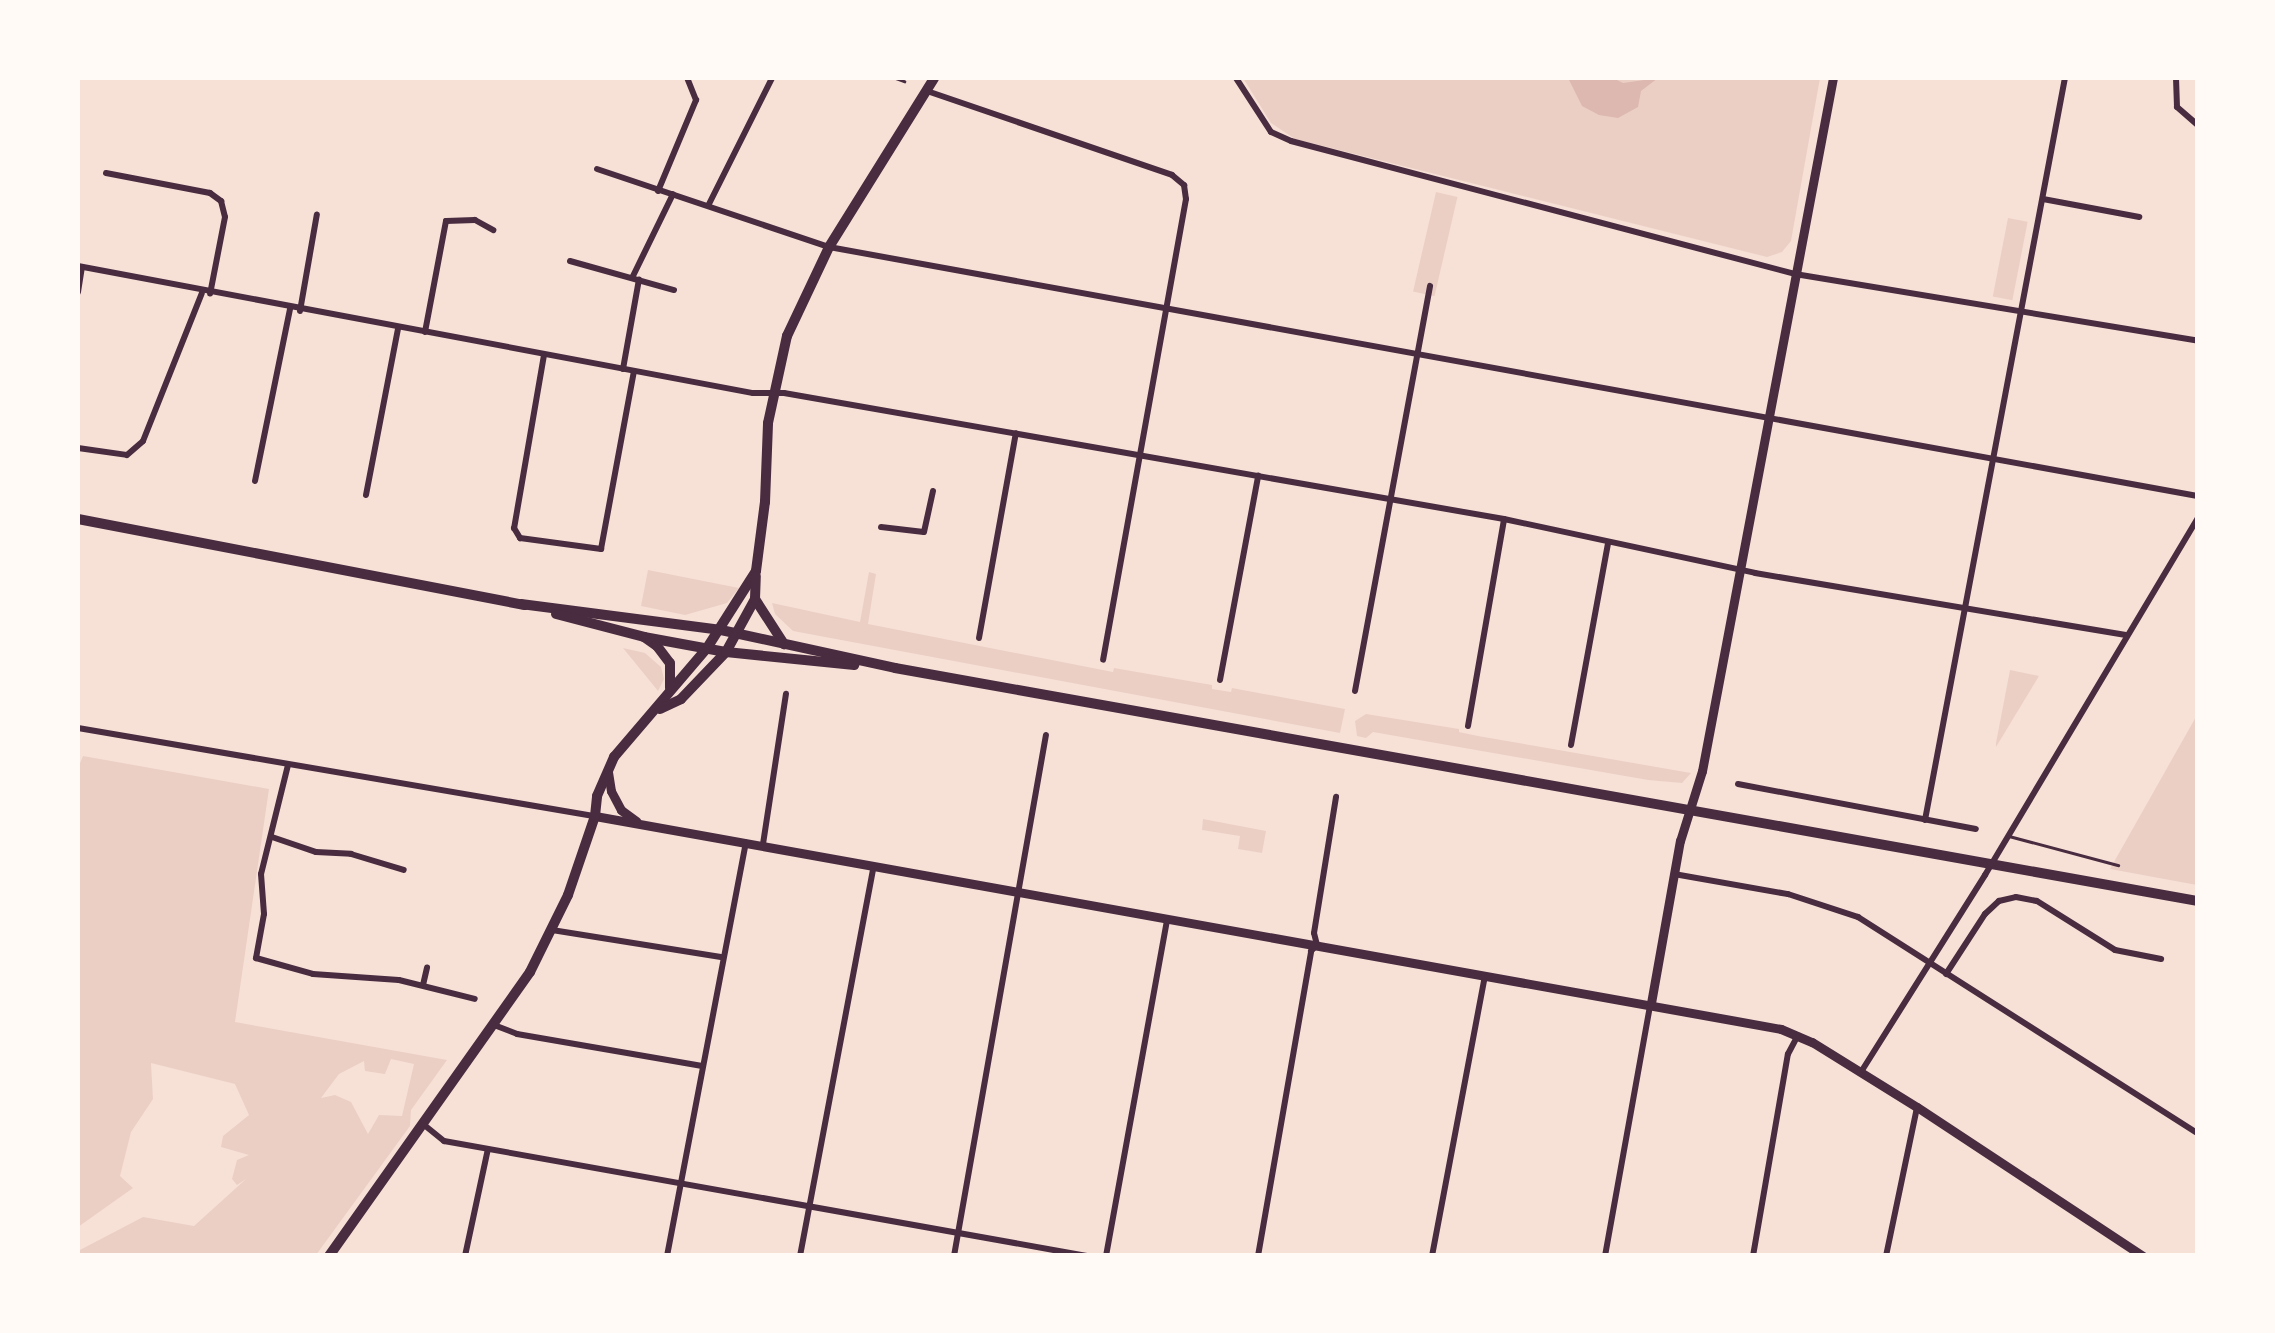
<!DOCTYPE html>
<html>
<head>
<meta charset="utf-8">
<style>
	body { margin:0 }
	#map { position:relative; width:2275px; height:1333px; overflow:hidden; background:#f7e1d7; font-family:"Open Sans",sans-serif }
	div>[style] { position:absolute }
	.green>* { inset:0; background:#ebcfc5; transform-origin:0 0 }
	.water>* { inset:0; background:#dcb8b0 }
	.service>* { height:2.5px; margin:-1.25px; padding:0 1.25px; transform-origin:1.25px; border-radius:1.25px; background:#4a2c40 }
	.minor>* { height:6px; margin:-3px; padding:0 3px; transform-origin:3px; border-radius:3px; background:#4a2c40 }
	.secondary>* { height:9px; margin:-4.5px; padding:0 4.5px; transform-origin:4.5px; border-radius:4.5px; background:#4a2c40 }
	.primary>* { height:10px; margin:-5px; padding:0 5px; transform-origin:5px; border-radius:5px; background:#4a2c40 }
	.trunk>* { height:10px; margin:-5px; padding:0 5px; transform-origin:5px; border-radius:5px; background:#4a2c40 }
	span { translate:-50% -50%; white-space:nowrap; text-align:center; line-height:1.15; -webkit-text-stroke:9px #fffaf5; paint-order:stroke }
	.frame { position:absolute; inset:0; border:80px solid #fffaf5; pointer-events:none }
</style>
</head>
<body>
<div id="map">
	<div class="green">
		<div style="clip-path:polygon(1243px 78px,1820px 78px,1791px 241px,1782px 252px,1767px 257px,1295px 139px,1271px 123px)"></div>
		<div style="left:1436px;top:192px;width:22px;height:102px;rotate:13deg"></div>
		<div style="left:2008px;top:218px;width:20px;height:80px;rotate:11deg"></div>
		<div style="clip-path:polygon(648px 570px,739px 588px,727px 603px,685px 615px,641px 606px)"></div>
		<div style="clip-path:polygon(869px 572px,876px 574px,868px 624px,1113px 672px,1114px 668px,1212px 685px,1212px 689px,1231px 692px,1232px 688px,1345px 709px,1340px 733px,793px 631px,775px 614px,772px 603px,860px 622px)"></div>
		<div style="clip-path:polygon(623px 648px,645px 653px,661px 667px,664px 679px,658px 691px)"></div>
		<div style="clip-path:polygon(2010px 670px,2039px 676px,1996px 747px,1996px 743px)"></div>
		<div style="clip-path:polygon(1366px 714px,1459px 729px,1459px 732px,1478px 736px,1691px 773px,1682px 783px,1648px 780px,1373px 732px,1366px 738px,1357px 736px,1355px 721px)"></div>
		<div style="clip-path:polygon(2197px 715px,2197px 885px,2110px 869px)"></div>
		<div style="clip-path:polygon(evenodd,83px 756px,269px 789px,235px 1022px,447px 1060px,411px 1110px,410px 1126px,316px 1255px,78px 1255px,78px 1251px,143px 1217px,194px 1226px,246px 1179px,237px 1185px,232px 1179px,237px 1160px,249px 1155px,221px 1147px,223px 1136px,249px 1115px,235px 1084px,151px 1063px,153px 1099px,131px 1132px,120px 1176px,133px 1188px,78px 1227px,78px 768px,83px 756px,391px 1059px,414px 1064px,402px 1116px,379px 1115px,368px 1134px,351px 1102px,335px 1095px,321px 1098px,339px 1074px,364px 1061px,365px 1071px,385px 1074px,391px 1059px)"></div>
		<div style="clip-path:polygon(1203px 819px,1266px 831px,1262px 853px,1238px 849px,1240px 836px,1202px 830px)"></div>
	</div>
	<div class="water">
		<div style="clip-path:polygon(1568px 78px,1613px 78px,1623px 83px,1658px 78px,1641px 91px,1638px 107px,1618px 118px,1599px 115px,1582px 106px)"></div>
	</div>
	<div class="service">
		<div style="left:896px;top:78px;width:9px;rotate:21deg"></div>
		<div style="left:2009px;top:836px;width:113px;rotate:14.9deg"></div>
	</div>
	<div class="minor">
		<div style="left:1236px;top:78px;width:64px;rotate:57.1deg"></div>
		<div style="left:1271px;top:132px;width:22px;rotate:24deg"></div>
		<div style="left:1291px;top:141px;width:521px;rotate:14.78deg"></div>
		<div style="left:1795px;top:274px;width:409px;rotate:9.4deg"></div>
		<div style="left:2176px;top:78px;width:29px;rotate:88deg"></div>
		<div style="left:2177px;top:107px;width:28px;rotate:41deg"></div>
		<div style="left:927px;top:91px;width:259px;rotate:18.9deg"></div>
		<div style="left:1172px;top:175px;width:16px;rotate:40deg"></div>
		<div style="left:1184px;top:185px;width:14px;rotate:82deg"></div>
		<div style="left:1186px;top:199px;width:468px;rotate:100.2deg"></div>
		<div style="left:597px;top:169px;width:245px;rotate:18.6deg"></div>
		<div style="left:829px;top:247px;width:1391px;rotate:10.31deg"></div>
		<div style="left:106px;top:173px;width:106px;rotate:10.9deg"></div>
		<div style="left:210px;top:193px;width:14px;rotate:36deg"></div>
		<div style="left:221px;top:201px;width:16px;rotate:76deg"></div>
		<div style="left:225px;top:217px;width:78px;rotate:101deg"></div>
		<div style="left:658px;top:191px;width:99px;rotate:-67.3deg"></div>
		<div style="left:696px;top:100px;width:24px;rotate:-112deg"></div>
		<div style="left:2043px;top:199px;width:98px;rotate:10.6deg"></div>
		<div style="left:709px;top:204px;width:141px;rotate:-63.4deg"></div>
		<div style="left:570px;top:261px;width:108px;rotate:15.6deg"></div>
		<div style="left:78px;top:266px;width:687px;rotate:10.66deg"></div>
		<div style="left:753px;top:393px;width:31px"></div>
		<div style="left:784px;top:393px;width:731px;rotate:9.93deg"></div>
		<div style="left:1504px;top:519px;width:257px;rotate:12.1deg"></div>
		<div style="left:1755px;top:573px;width:376px;rotate:9.5deg"></div>
		<div style="left:633px;top:276px;width:91px;rotate:-64deg"></div>
		<div style="left:78px;top:292px;width:25px;rotate:-81deg"></div>
		<div style="left:300px;top:311px;width:98px;rotate:-80.1deg"></div>
		<div style="left:425px;top:332px;width:113px;rotate:-79.3deg"></div>
		<div style="left:446px;top:221px;width:29px;rotate:-2deg"></div>
		<div style="left:475px;top:220px;width:21px;rotate:29deg"></div>
		<div style="left:544px;top:355px;width:176px;rotate:99.8deg"></div>
		<div style="left:514px;top:528px;width:12px;rotate:59deg"></div>
		<div style="left:520px;top:538px;width:82px;rotate:7.7deg"></div>
		<div style="left:601px;top:549px;width:181px;rotate:-79.5deg"></div>
		<div style="left:623px;top:369px;width:91px;rotate:-79.9deg"></div>
		<div style="left:78px;top:448px;width:49px;rotate:8.1deg"></div>
		<div style="left:127px;top:455px;width:21px;rotate:-41deg"></div>
		<div style="left:143px;top:441px;width:159px;rotate:-68.3deg"></div>
		<div style="left:255px;top:481px;width:176px;rotate:-78.5deg"></div>
		<div style="left:366px;top:495px;width:169px;rotate:-79.1deg"></div>
		<div style="left:881px;top:527px;width:43px;rotate:6.6deg"></div>
		<div style="left:924px;top:532px;width:42px;rotate:-77.6deg"></div>
		<div style="left:979px;top:638px;width:208px;rotate:-79.8deg"></div>
		<div style="left:1220px;top:680px;width:208px;rotate:-79.4deg"></div>
		<div style="left:1355px;top:691px;width:412px;rotate:-79.5deg"></div>
		<div style="left:1468px;top:726px;width:210px;rotate:-80.1deg"></div>
		<div style="left:78px;top:728px;width:523px;rotate:9.68deg"></div>
		<div style="left:1571px;top:745px;width:205px;rotate:-79.6deg"></div>
		<div style="left:288px;top:765px;width:112px;rotate:103.9deg"></div>
		<div style="left:261px;top:874px;width:40px;rotate:85.7deg"></div>
		<div style="left:264px;top:914px;width:45px;rotate:100.3deg"></div>
		<div style="left:256px;top:958px;width:59px;rotate:15.7deg"></div>
		<div style="left:313px;top:974px;width:86px;rotate:4deg"></div>
		<div style="left:399px;top:980px;width:78px;rotate:14deg"></div>
		<div style="left:1738px;top:784px;width:242px;rotate:10.7deg"></div>
		<div style="left:1925px;top:820px;width:755px;rotate:-79.32deg"></div>
		<div style="left:272px;top:837px;width:46px;rotate:18.8deg"></div>
		<div style="left:316px;top:852px;width:35px;rotate:3deg"></div>
		<div style="left:351px;top:854px;width:55px;rotate:16.8deg"></div>
		<div style="left:763px;top:844px;width:152px;rotate:-81.3deg"></div>
		<div style="left:1674px;top:874px;width:116px;rotate:10deg"></div>
		<div style="left:1788px;top:894px;width:74px;rotate:18.2deg"></div>
		<div style="left:1858px;top:917px;width:403px;rotate:32.5deg"></div>
		<div style="left:552px;top:930px;width:171px;rotate:9.1deg"></div>
		<div style="left:1946px;top:974px;width:72px;rotate:-57deg"></div>
		<div style="left:1985px;top:914px;width:19px;rotate:-43deg"></div>
		<div style="left:1999px;top:901px;width:17px;rotate:-13deg"></div>
		<div style="left:2016px;top:897px;width:21px;rotate:11deg"></div>
		<div style="left:2037px;top:901px;width:92px;rotate:32.1deg"></div>
		<div style="left:2115px;top:950px;width:47px;rotate:11.1deg"></div>
		<div style="left:423px;top:985px;width:18px;rotate:-77deg"></div>
		<div style="left:494px;top:1025px;width:25px;rotate:21deg"></div>
		<div style="left:517px;top:1034px;width:188px;rotate:9.8deg"></div>
		<div style="left:1861px;top:1072px;width:233px;rotate:-57.8deg"></div>
		<div style="left:1985px;top:875px;width:416px;rotate:-59.2deg"></div>
		<div style="left:423px;top:1124px;width:27px;rotate:39deg"></div>
		<div style="left:444px;top:1141px;width:653px;rotate:10.14deg"></div>
		<div style="left:465px;top:1256px;width:109px;rotate:-77.9deg"></div>
		<div style="left:667px;top:1256px;width:421px;rotate:-79.2deg"></div>
		<div style="left:800px;top:1256px;width:397px;rotate:-79.3deg"></div>
		<div style="left:954px;top:1256px;width:529px;rotate:-79.99deg"></div>
		<div style="left:1106px;top:1256px;width:342px;rotate:-79.7deg"></div>
		<div style="left:1258px;top:1256px;width:310px;rotate:-80.1deg"></div>
		<div style="left:1311px;top:951px;width:8px;rotate:-45deg"></div>
		<div style="left:1317px;top:945px;width:12px;rotate:-104deg"></div>
		<div style="left:1314px;top:933px;width:138px;rotate:-80.8deg"></div>
		<div style="left:1432px;top:1256px;width:285px;rotate:-79.3deg"></div>
		<div style="left:1605px;top:1256px;width:254px;rotate:-79.8deg"></div>
		<div style="left:1753px;top:1256px;width:205px;rotate:-80.2deg"></div>
		<div style="left:1788px;top:1054px;width:21px;rotate:-62deg"></div>
		<div style="left:1886px;top:1256px;width:152px;rotate:-78.2deg"></div>
	</div>
	<div class="secondary">
		<div style="left:608px;top:772px;width:19px;rotate:81deg"></div>
		<div style="left:611px;top:791px;width:21px;rotate:62deg"></div>
		<div style="left:621px;top:810px;width:19px;rotate:36deg"></div>
		<div style="left:595px;top:816px;width:1205px;rotate:10.18deg"></div>
		<div style="left:1781px;top:1029px;width:34px;rotate:23deg"></div>
		<div style="left:1812px;top:1042px;width:123px;rotate:31.8deg"></div>
		<div style="left:1917px;top:1107px;width:271px;rotate:33.4deg"></div>
		<div style="left:1651px;top:1003px;width:165px;rotate:-79.9deg"></div>
		<div style="left:1680px;top:841px;width:73px;rotate:-72.6deg"></div>
		<div style="left:1702px;top:771px;width:705px;rotate:-79.3deg"></div>
	</div>
	<div class="primary">
		<div style="left:644px;top:637px;width:16px;rotate:35deg"></div>
		<div style="left:657px;top:646px;width:21px;rotate:53deg"></div>
		<div style="left:670px;top:663px;width:25px;rotate:90deg"></div>
		<div style="left:660px;top:709px;width:23px;rotate:-25deg"></div>
		<div style="left:681px;top:699px;width:65px;rotate:-46.2deg"></div>
		<div style="left:329px;top:1256px;width:348px;rotate:-54.7deg"></div>
		<div style="left:530px;top:972px;width:86px;rotate:-63.7deg"></div>
		<div style="left:568px;top:895px;width:83px;rotate:-71.1deg"></div>
		<div style="left:595px;top:816px;width:20px;rotate:-84deg"></div>
		<div style="left:597px;top:796px;width:43px;rotate:-66.4deg"></div>
		<div style="left:614px;top:757px;width:143px;rotate:-49.5deg"></div>
	</div>
	<div class="trunk">
		<div style="left:78px;top:519px;width:455px;rotate:10.9deg"></div>
		<div style="left:755px;top:599px;width:54px;rotate:57.2deg"></div>
		<div style="left:521px;top:604px;width:202px;rotate:7.4deg"></div>
		<div style="left:721px;top:630px;width:178px;rotate:12.3deg"></div>
		<div style="left:895px;top:668px;width:1324px;rotate:10.14deg"></div>
		<div style="left:556px;top:614px;width:91px;rotate:14.6deg"></div>
		<div style="left:644px;top:637px;width:83px;rotate:10.4deg"></div>
		<div style="left:726px;top:652px;width:129px;rotate:5.8deg"></div>
		<div style="left:707px;top:648px;width:91px;rotate:-57.5deg"></div>
		<div style="left:756px;top:571px;width:70px;rotate:-82.6deg"></div>
		<div style="left:765px;top:502px;width:79px;rotate:-87.8deg"></div>
		<div style="left:768px;top:423px;width:89px;rotate:-77.7deg"></div>
		<div style="left:787px;top:336px;width:98px;rotate:-64.7deg"></div>
		<div style="left:829px;top:247px;width:199px;rotate:-58.1deg"></div>
		<div style="left:726px;top:652px;width:60px;rotate:-61.3deg"></div>
		<div style="left:755px;top:599px;width:23px;rotate:-88deg"></div>
	</div>
	<div class="frame"></div>
</div>
</body>
</html>
